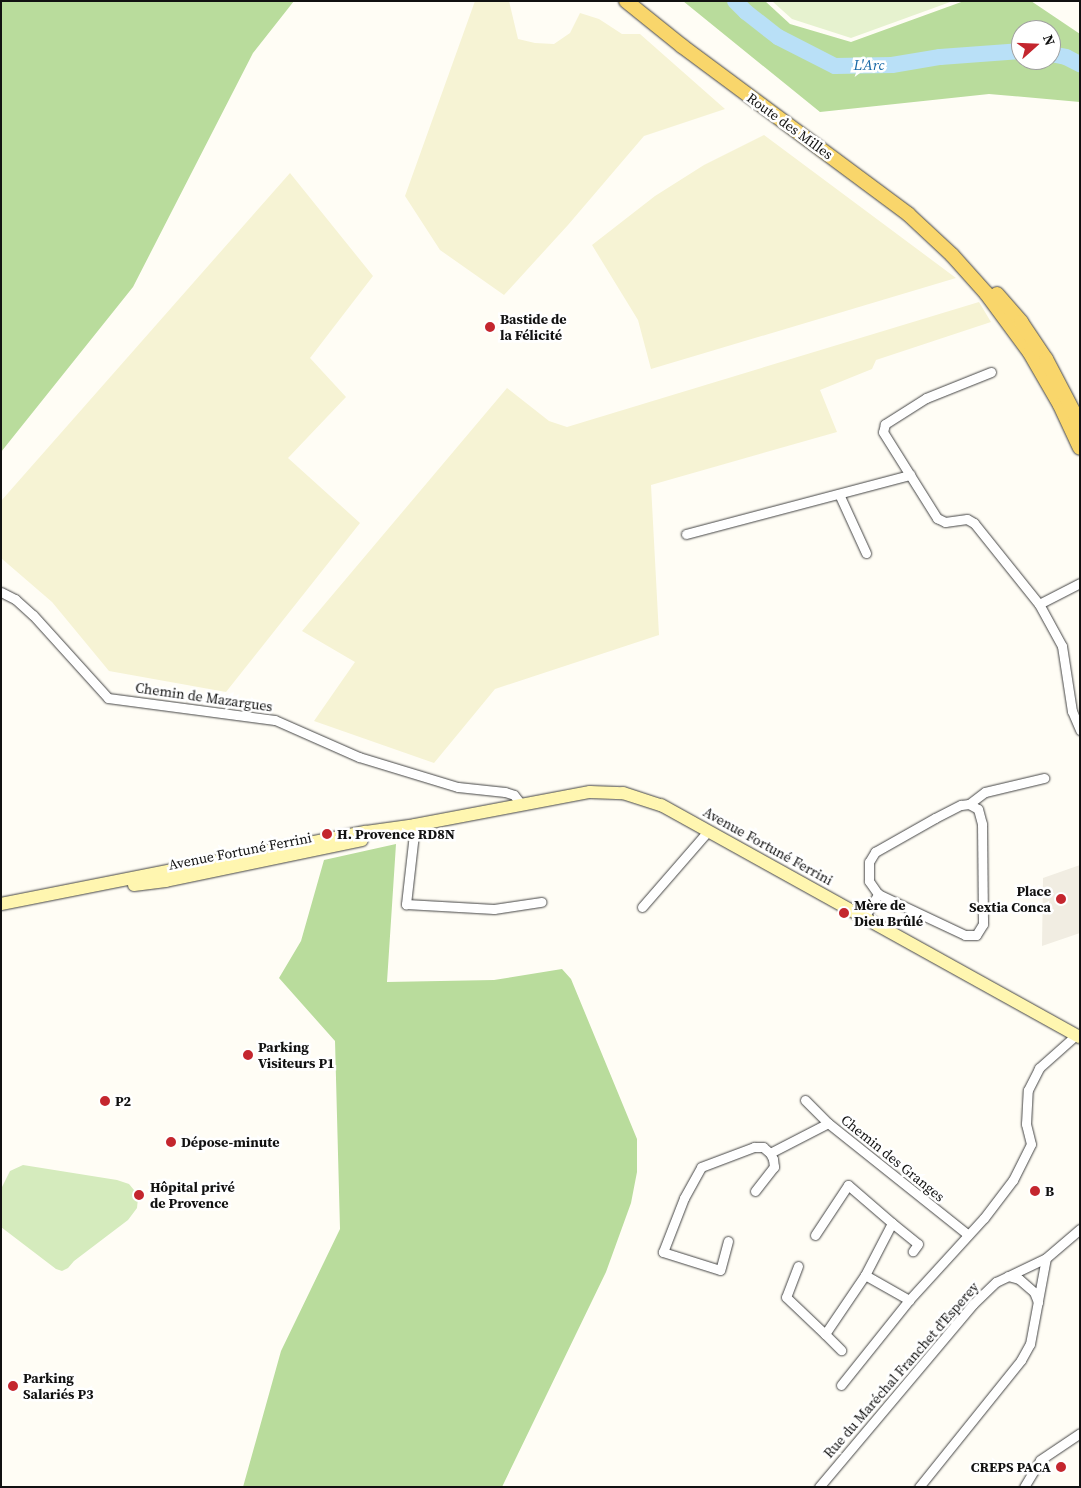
<!DOCTYPE html>
<html>
<head>
<meta charset="utf-8">
<style>
	body { margin:0 }
	#map { position:relative; width:1081px; height:1488px; overflow:hidden; background:#fffdf5; font-family:"Source Serif 4",serif }
	div>[style] { position:absolute }
	.farmland>* { inset:0; background:#f6f3d4 }
	.green>* { inset:0; background:#d5ebbd }
	.forest>* { inset:0; background:#b9dc9c }
	.pitch>* { inset:0; background:#e6f2cf }
	.plaza>* { inset:0; background:#f1ede2 }
	.river>* { height:16px; margin:-8px; padding:0 8px; transform-origin:8px; border-radius:8px; background:#b9e0f7 }
	.roads { filter:drop-shadow(0 0 1px #444) drop-shadow(0 0 1px #444) }
	.street>* { height:9px; margin:-4.5px; padding:0 4.5px; transform-origin:4.5px; border-radius:4.5px; background:#fff }
	.secondary>* { height:12px; margin:-6px; padding:0 6px; transform-origin:6px; border-radius:6px; background:#fff6b0 }
	.primary>* { height:14px; margin:-7px; padding:0 7px; transform-origin:7px; border-radius:7px; background:#f9d66b }
	.dots>* { width:14px; height:14px; translate:-50% -50%; box-sizing:border-box; border:2px solid #fff; border-radius:50% }
	span { translate:-50% -50%; white-space:nowrap; text-align:center; line-height:1.15; -webkit-text-stroke:5px #fff; paint-order:stroke }
	.street-label { font-size:14px; color:#111 }
	.poi-label { font-size:14px; color:#111; font-weight:700 }
	.left { translate:0 -50%; text-align:left }
	.right { translate:-100% -50%; text-align:right }
	.water-label { font-size:15px; color:#1768a6; font-style:italic }
	.frame { position:absolute; inset:0; border:2px solid #111; pointer-events:none }
	.north { position:absolute; left:1011px; top:20px; width:50px; height:50px; box-sizing:border-box; background:#fff; border:1px solid #a0a0a0; border-radius:50%; rotate:70deg; font-size:14px; font-weight:700; line-height:20px; text-align:center; color:#111 }
	.north::after { content:''; display:block; margin:auto; width:18px; height:22px; background:#c4262e; clip-path:polygon(50% 0,100% 100%,50% 72%,0 100%) }
</style>
</head>
<body>
<div id="map">
	<div class="farmland">
		<div style="clip-path:polygon(475px 1px,509px 1px,518px 39px,535px 43px,554px 44px,570px 33px,580px 13px,599px 19px,622px 34px,640px 34px,725px 109px,644px 136px,568px 225px,504px 295px,440px 250px,405px 196px)"></div>
		<div style="clip-path:polygon(764px 135px,956px 278px,651px 369px,638px 320px,592px 245px,655px 196px,704px 165px)"></div>
		<div style="clip-path:polygon(290px 173px,373px 276px,310px 358px,346px 397px,288px 458px,360px 523px,226px 692px,109px 671px,52px 602px,1px 558px,1px 501px)"></div>
		<div style="clip-path:polygon(979px 302px,991px 322px,876px 360px,872px 369px,820px 390px,837px 432px,651px 485px,659px 635px,495px 689px,434px 763px,314px 721px,355px 662px,302px 631px,507px 388px,549px 421px,567px 427px)"></div>
	</div>
	<div class="green">
		<div style="clip-path:polygon(23px 1165px,117px 1180px,129px 1184px,134px 1190px,138px 1198px,137px 1208px,128px 1220px,74px 1261px,68px 1268px,62px 1271px,56px 1269px,1px 1227px,1px 1189px,10px 1171px)"></div>
	</div>
	<div class="forest">
		<div style="clip-path:polygon(1px 1px,294px 1px,253px 53px,133px 287px,1px 452px)"></div>
		<div style="clip-path:polygon(evenodd,683px 1px,765px 1px,790px 24px,851px 42px,964px 1px,1031px 1px,1080px 34px,1080px 102px,989px 94px,820px 112px,683px 1px,1021px 30px,1051px 30px,1051px 60px,1021px 60px,1021px 30px)"></div>
		<div style="clip-path:polygon(396px 844px,387px 982px,494px 980px,562px 969px,571px 979px,637px 1139px,637px 1172px,631px 1203px,606px 1272px,502px 1487px,243px 1487px,281px 1351px,340px 1229px,335px 1041px,279px 978px,301px 941px,324px 860px)"></div>
	</div>
	<div class="pitch">
		<div style="clip-path:polygon(772px 1px,953px 1px,851px 38px,792px 19px)"></div>
	</div>
	<div class="plaza">
		<div style="clip-path:polygon(1080px 865px,1080px 933px,1042px 946px,1043px 878px)"></div>
	</div>
	<div class="river">
		<div style="left:735px;top:1px;width:16px;rotate:45deg"></div>
		<div style="left:746px;top:12px;width:41px;rotate:38deg"></div>
		<div style="left:778px;top:37px;width:64px;rotate:27deg"></div>
		<div style="left:835px;top:66px;width:57px;rotate:-1deg"></div>
		<div style="left:892px;top:65px;width:49px;rotate:-9.5deg"></div>
		<div style="left:940px;top:57px;width:81px;rotate:-4.2deg"></div>
		<div style="left:1051px;top:54px;width:15px;rotate:11deg"></div>
		<div style="left:1066px;top:57px;width:16px;rotate:27deg"></div>
	</div>
	<div class="roads">
		<div class="street">
			<div style="left:991px;top:372px;width:70px;rotate:158.2deg"></div>
			<div style="left:926px;top:398px;width:49px;rotate:147.6deg"></div>
			<div style="left:885px;top:424px;width:8px;rotate:104deg"></div>
			<div style="left:883px;top:432px;width:102px;rotate:57.9deg"></div>
			<div style="left:937px;top:518px;width:9px;rotate:27deg"></div>
			<div style="left:945px;top:522px;width:22px;rotate:-8deg"></div>
			<div style="left:967px;top:519px;width:8px;rotate:30deg"></div>
			<div style="left:974px;top:523px;width:104px;rotate:51.3deg"></div>
			<div style="left:839px;top:494px;width:65px;rotate:65.4deg"></div>
			<div style="left:686px;top:534px;width:232px;rotate:-14.8deg"></div>
			<div style="left:1080px;top:583px;width:46px;rotate:152.9deg"></div>
			<div style="left:1039px;top:604px;width:48px;rotate:61.3deg"></div>
			<div style="left:1062px;top:646px;width:66px;rotate:81.3deg"></div>
			<div style="left:1072px;top:711px;width:21px;rotate:67deg"></div>
			<div style="left:1px;top:592px;width:16px;rotate:27deg"></div>
			<div style="left:15px;top:599px;width:24px;rotate:42deg"></div>
			<div style="left:33px;top:615px;width:112px;rotate:47.9deg"></div>
			<div style="left:108px;top:698px;width:168px;rotate:7.5deg"></div>
			<div style="left:275px;top:720px;width:92px;rotate:23.8deg"></div>
			<div style="left:359px;top:757px;width:103px;rotate:16.9deg"></div>
			<div style="left:458px;top:787px;width:47px;rotate:6.1deg"></div>
			<div style="left:505px;top:792px;width:9px;rotate:18deg"></div>
			<div style="left:514px;top:795px;width:11px;rotate:52deg"></div>
			<div style="left:969px;top:804px;width:10px;rotate:29deg"></div>
			<div style="left:978px;top:809px;width:16px;rotate:75deg"></div>
			<div style="left:982px;top:824px;width:100px;rotate:89.4deg"></div>
			<div style="left:983px;top:924px;width:13px;rotate:122deg"></div>
			<div style="left:976px;top:935px;width:11px;rotate:180deg"></div>
			<div style="left:965px;top:935px;width:96px;rotate:-154.8deg"></div>
			<div style="left:878px;top:894px;width:16px;rotate:-125deg"></div>
			<div style="left:869px;top:881px;width:19px;rotate:-90deg"></div>
			<div style="left:869px;top:862px;width:12px;rotate:-59deg"></div>
			<div style="left:875px;top:852px;width:69px;rotate:-29.5deg"></div>
			<div style="left:935px;top:818px;width:29px;rotate:-27deg"></div>
			<div style="left:961px;top:805px;width:8px;rotate:-7deg"></div>
			<div style="left:969px;top:804px;width:20px;rotate:-37deg"></div>
			<div style="left:985px;top:792px;width:61px;rotate:-13.3deg"></div>
			<div style="left:415px;top:825px;width:80px;rotate:96.5deg"></div>
			<div style="left:406px;top:904px;width:88px;rotate:3.3deg"></div>
			<div style="left:494px;top:909px;width:48px;rotate:-8.5deg"></div>
			<div style="left:642px;top:907px;width:101px;rotate:-49deg"></div>
			<div style="left:865px;top:916px;width:26px;rotate:-59deg"></div>
			<div style="left:805px;top:1100px;width:33px;rotate:45deg"></div>
			<div style="left:828px;top:1123px;width:178px;rotate:38.6deg"></div>
			<div style="left:755px;top:1191px;width:31px;rotate:-52deg"></div>
			<div style="left:774px;top:1167px;width:8px;rotate:-97deg"></div>
			<div style="left:773px;top:1159px;width:7px;rotate:-117deg"></div>
			<div style="left:892px;top:1223px;width:33px;rotate:39deg"></div>
			<div style="left:918px;top:1244px;width:9px;rotate:126deg"></div>
			<div style="left:815px;top:1235px;width:60px;rotate:-56.6deg"></div>
			<div style="left:848px;top:1185px;width:58px;rotate:40.8deg"></div>
			<div style="left:892px;top:1223px;width:59px;rotate:117.4deg"></div>
			<div style="left:728px;top:1241px;width:30px;rotate:105deg"></div>
			<div style="left:720px;top:1270px;width:60px;rotate:-162.5deg"></div>
			<div style="left:663px;top:1252px;width:58px;rotate:-68.7deg"></div>
			<div style="left:684px;top:1198px;width:35px;rotate:-61deg"></div>
			<div style="left:701px;top:1167px;width:57px;rotate:-20.7deg"></div>
			<div style="left:754px;top:1147px;width:9px"></div>
			<div style="left:763px;top:1147px;width:9px;rotate:41deg"></div>
			<div style="left:770px;top:1153px;width:65px;rotate:-27.3deg"></div>
			<div style="left:798px;top:1266px;width:33px;rotate:111deg"></div>
			<div style="left:786px;top:1297px;width:54px;rotate:43.5deg"></div>
			<div style="left:825px;top:1334px;width:71px;rotate:-55.9deg"></div>
			<div style="left:865px;top:1275px;width:51px;rotate:29.6deg"></div>
			<div style="left:1008px;top:1276px;width:11px;rotate:15deg"></div>
			<div style="left:1019px;top:1279px;width:20px;rotate:41deg"></div>
			<div style="left:1034px;top:1292px;width:11px;rotate:68deg"></div>
			<div style="left:825px;top:1334px;width:23px;rotate:45deg"></div>
			<div style="left:841px;top:1385px;width:109px;rotate:-51.3deg"></div>
			<div style="left:909px;top:1300px;width:111px;rotate:-47.6deg"></div>
			<div style="left:984px;top:1218px;width:48px;rotate:-52.7deg"></div>
			<div style="left:1013px;top:1180px;width:40px;rotate:-63.4deg"></div>
			<div style="left:1031px;top:1144px;width:21px;rotate:-104deg"></div>
			<div style="left:1026px;top:1124px;width:34px;rotate:-87deg"></div>
			<div style="left:1028px;top:1090px;width:25px;rotate:-63deg"></div>
			<div style="left:1039px;top:1068px;width:50px;rotate:-41.7deg"></div>
			<div style="left:819px;top:1487px;width:239px;rotate:-49.9deg"></div>
			<div style="left:973px;top:1304px;width:32px;rotate:-44deg"></div>
			<div style="left:996px;top:1282px;width:55px;rotate:-25.6deg"></div>
			<div style="left:1046px;top:1258px;width:45px;rotate:-40.5deg"></div>
			<div style="left:919px;top:1487px;width:163px;rotate:-51.2deg"></div>
			<div style="left:1021px;top:1360px;width:18px;rotate:-61deg"></div>
			<div style="left:1030px;top:1344px;width:87px;rotate:-79.5deg"></div>
			<div style="left:1024px;top:1487px;width:31px;rotate:-59deg"></div>
			<div style="left:1040px;top:1460px;width:48px;rotate:-34deg"></div>
		</div>
		<div class="secondary">
			<div style="left:134px;top:885px;width:32px;rotate:-7deg"></div>
			<div style="left:166px;top:881px;width:200px;rotate:-11.8deg"></div>
			<div style="left:1px;top:904px;width:372px;rotate:-11.2deg"></div>
			<div style="left:366px;top:832px;width:49px;rotate:-8.1deg"></div>
			<div style="left:415px;top:825px;width:178px;rotate:-10.7deg"></div>
			<div style="left:590px;top:792px;width:33px;rotate:2deg"></div>
			<div style="left:623px;top:793px;width:40px;rotate:18deg"></div>
			<div style="left:661px;top:805px;width:479px;rotate:29deg"></div>
		</div>
		<div class="primary">
			<div style="left:626px;top:1px;width:72px;rotate:38.8deg"></div>
			<div style="left:682px;top:46px;width:282px;rotate:36.6deg"></div>
			<div style="left:908px;top:214px;width:60px;rotate:43deg"></div>
			<div style="left:952px;top:255px;width:51px;rotate:48.2deg"></div>
			<div style="left:986px;top:293px;width:74px;rotate:53.7deg"></div>
			<div style="left:1030px;top:353px;width:60px;rotate:60deg"></div>
			<div style="left:1060px;top:405px;width:47px;rotate:65.1deg"></div>
			<div style="left:997px;top:294px;width:37px;rotate:49deg"></div>
			<div style="left:1021px;top:322px;width:45px;rotate:56deg"></div>
			<div style="left:1046px;top:359px;width:73px;rotate:62.4deg"></div>
		</div>
	</div>
	<div class="dots">
		<div style="left:490px;top:327px;background:#c4262e"></div>
		<div style="left:327px;top:834px;background:#c4262e"></div>
		<div style="left:1061px;top:899px;background:#c4262e"></div>
		<div style="left:844px;top:913px;background:#c4262e"></div>
		<div style="left:248px;top:1055px;background:#c4262e"></div>
		<div style="left:105px;top:1101px;background:#c4262e"></div>
		<div style="left:171px;top:1142px;background:#c4262e"></div>
		<div style="left:1035px;top:1191px;background:#c4262e"></div>
		<div style="left:139px;top:1195px;background:#c4262e"></div>
		<div style="left:13px;top:1386px;background:#c4262e"></div>
		<div style="left:1061px;top:1467px;background:#c4262e"></div>
	</div>
	<div class="street-label">
		<span style="left:790px;top:126px;rotate:36deg">Route des Milles</span>
		<span style="left:204px;top:697px;rotate:8deg">Chemin de Mazargues</span>
		<span style="left:768px;top:846px;rotate:29deg">Avenue Fortuné Ferrini</span>
		<span style="left:240px;top:851px;rotate:-11deg">Avenue Fortuné Ferrini</span>
		<span style="left:893px;top:1158px;rotate:39deg">Chemin des Granges</span>
		<span style="left:901px;top:1370px;rotate:-49deg">Rue du Maréchal Franchet d'Esperey</span>
	</div>
	<div class="poi-label">
		<span class="left" style="left:500px;top:327px">Bastide de<br>la Félicité</span>
		<span class="left" style="left:337px;top:834px">H. Provence RD8N</span>
		<span class="right" style="left:1051px;top:899px">Place<br>Sextia Conca</span>
		<span class="left" style="left:854px;top:913px">Mère de<br>Dieu Brûlé</span>
		<span class="left" style="left:258px;top:1055px">Parking<br>Visiteurs P1</span>
		<span class="left" style="left:115px;top:1101px">P2</span>
		<span class="left" style="left:181px;top:1142px">Dépose-minute</span>
		<span class="left" style="left:150px;top:1195px">Hôpital privé<br>de Provence</span>
		<span class="left" style="left:1045px;top:1191px">B</span>
		<span class="left" style="left:23px;top:1386px">Parking<br>Salariés P3</span>
		<span class="right" style="left:1051px;top:1467px">CREPS PACA</span>
	</div>
	<div class="water-label">
		<span style="left:869px;top:65px">L'Arc</span>
	</div>
	<div class="frame"></div>
	<div class="north">N</div>
</div>
</body>
</html>
